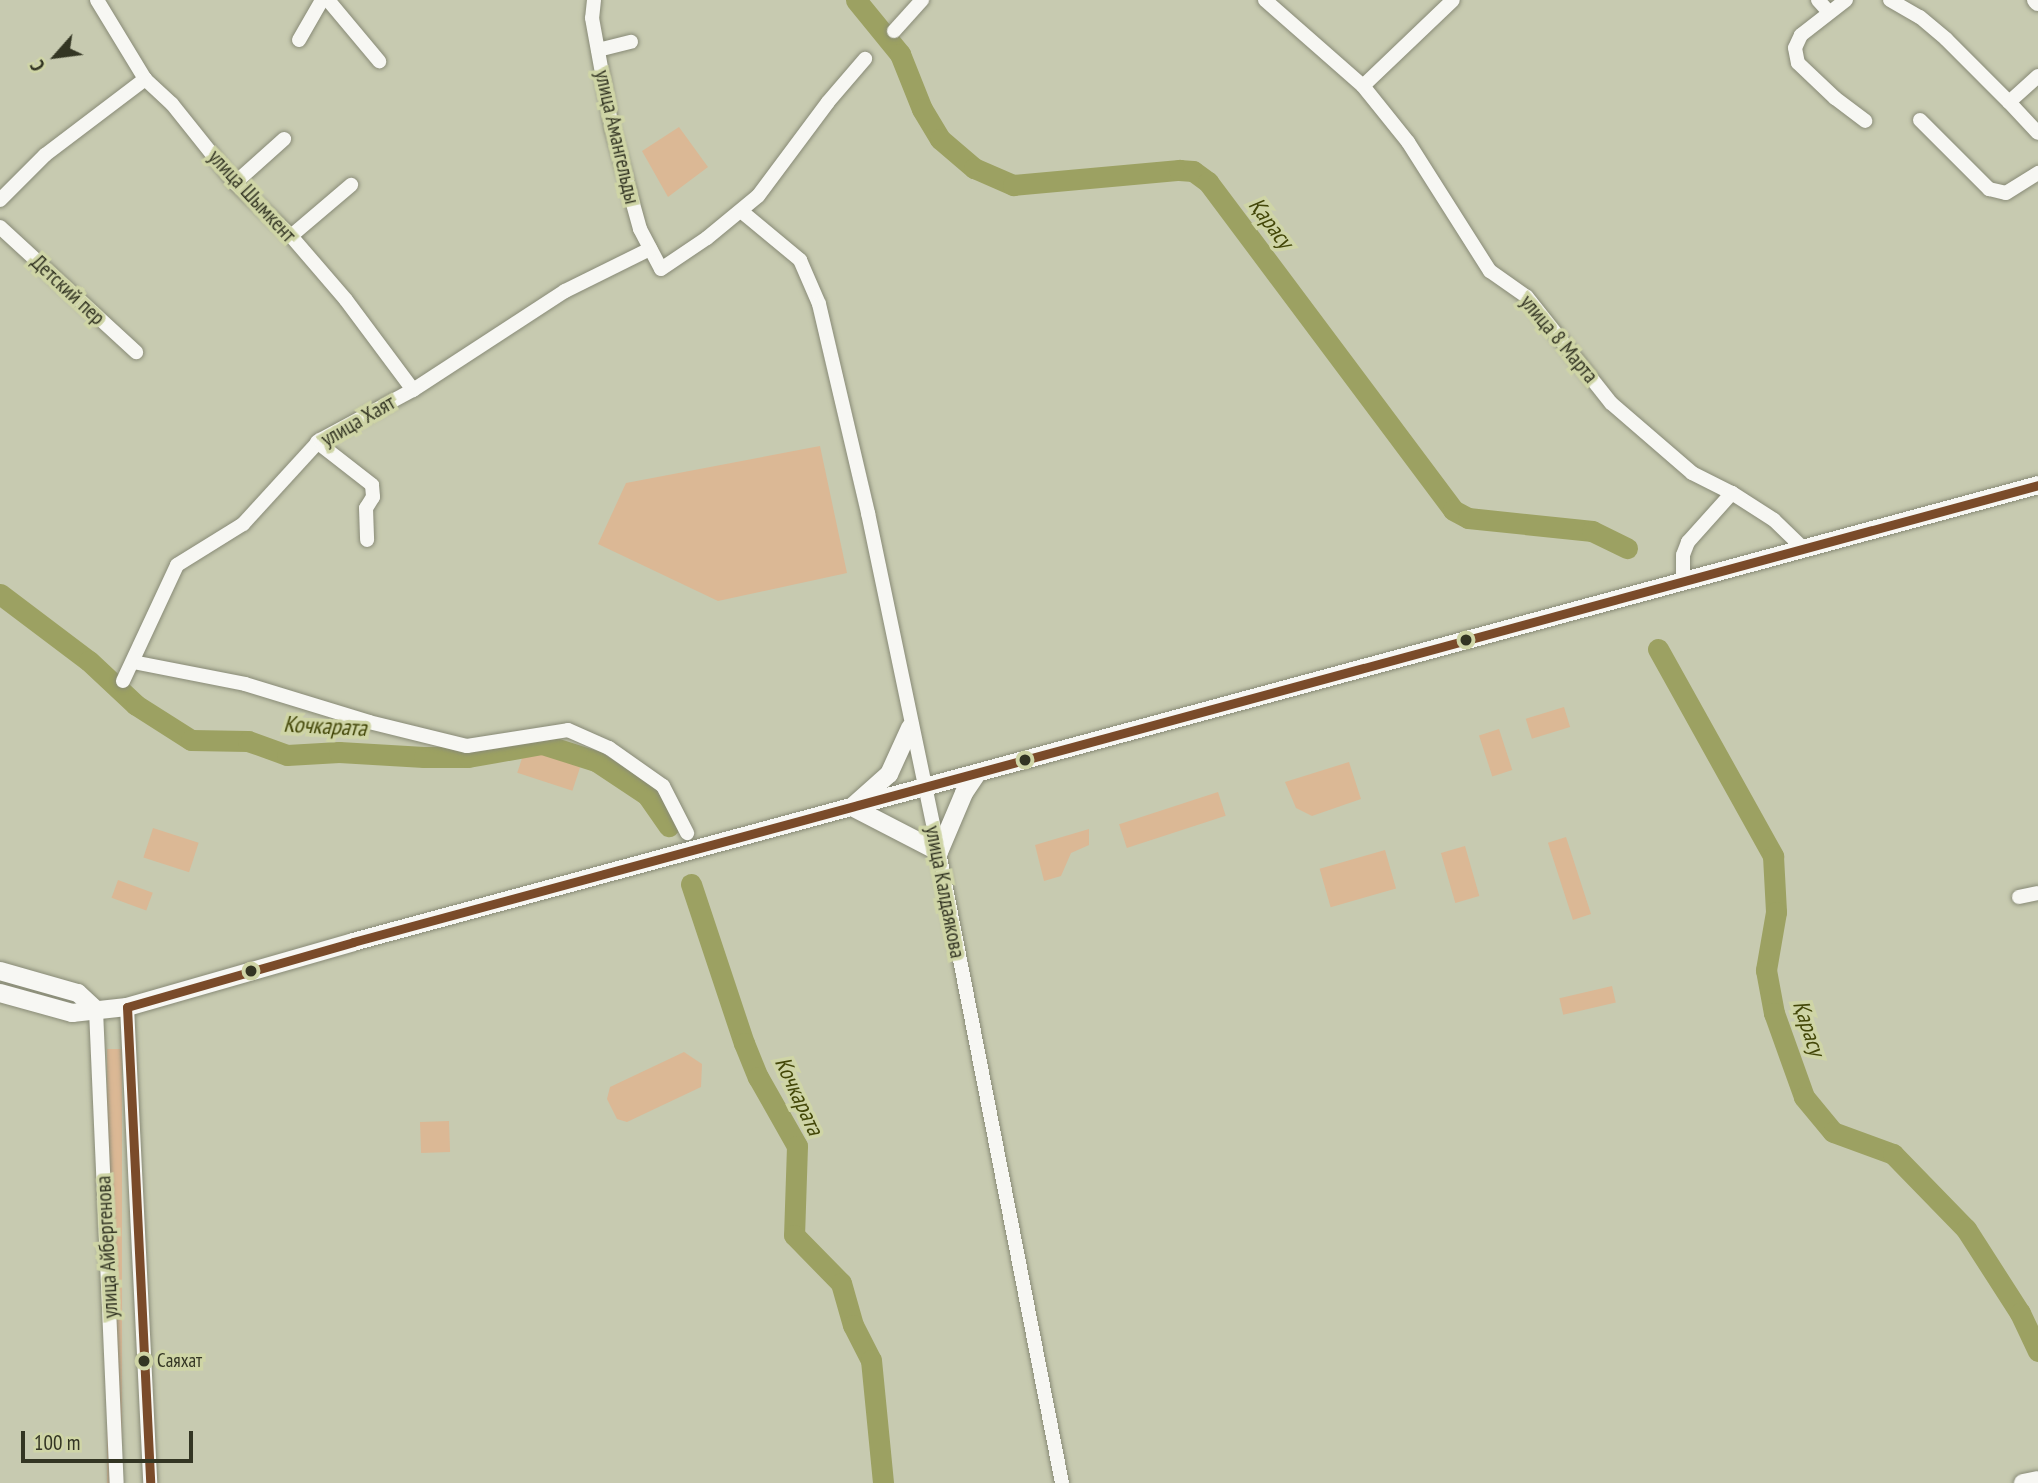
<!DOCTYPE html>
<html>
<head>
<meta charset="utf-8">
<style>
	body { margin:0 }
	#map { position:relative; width:2038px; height:1483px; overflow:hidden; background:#c7cab0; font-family:"PT Sans Narrow",sans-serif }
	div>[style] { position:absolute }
	.green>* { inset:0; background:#dbb895; transform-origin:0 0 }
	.river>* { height:21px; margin:-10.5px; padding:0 10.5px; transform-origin:10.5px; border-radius:10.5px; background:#9ca162 }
	.roads { filter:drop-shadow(0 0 2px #888a76) drop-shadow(0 0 2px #888a76) }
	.minor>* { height:14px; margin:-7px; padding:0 7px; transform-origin:7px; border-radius:7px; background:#f7f7f3 }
	.major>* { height:18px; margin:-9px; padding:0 9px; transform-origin:9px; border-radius:9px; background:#f7f7f3 }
	.bus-1>* { height:9px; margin:-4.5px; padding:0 4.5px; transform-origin:4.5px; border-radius:4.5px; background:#7a4b2a }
	.dots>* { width:19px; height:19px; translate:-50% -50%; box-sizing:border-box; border:4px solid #cfd5a6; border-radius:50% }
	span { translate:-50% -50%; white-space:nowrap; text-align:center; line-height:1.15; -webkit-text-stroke:7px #cfd5a6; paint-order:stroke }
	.bus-label { font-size:19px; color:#333523 }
	.left { translate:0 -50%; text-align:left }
	.street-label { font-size:21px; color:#333523 }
	.water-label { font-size:23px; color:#434708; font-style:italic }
	.north { position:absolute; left:21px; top:21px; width:70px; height:70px; -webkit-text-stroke:5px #cfd5a6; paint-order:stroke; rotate:242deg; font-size:19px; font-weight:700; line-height:28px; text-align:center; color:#333523 }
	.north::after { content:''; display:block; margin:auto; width:24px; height:32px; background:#333523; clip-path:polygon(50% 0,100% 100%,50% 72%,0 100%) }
	.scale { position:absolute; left:21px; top:1431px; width:172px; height:32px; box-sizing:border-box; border:4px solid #333523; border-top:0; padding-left:9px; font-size:21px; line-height:24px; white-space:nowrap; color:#333523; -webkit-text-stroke:5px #cfd5a6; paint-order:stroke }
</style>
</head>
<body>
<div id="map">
	<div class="green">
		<div style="clip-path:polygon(679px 127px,708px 167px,668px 197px,642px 151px)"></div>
		<div style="clip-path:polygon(820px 446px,847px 573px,718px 601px,598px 544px,626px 483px)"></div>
		<div style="left:1564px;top:707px;width:21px;height:40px;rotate:73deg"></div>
		<div style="left:1499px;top:729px;width:43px;height:21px;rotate:72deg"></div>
		<div style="left:525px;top:749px;width:58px;height:25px;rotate:18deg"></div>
		<div style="clip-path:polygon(1349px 762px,1361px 799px,1312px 816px,1296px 808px,1285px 782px)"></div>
		<div style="left:1218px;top:792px;width:25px;height:104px;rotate:72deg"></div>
		<div style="left:153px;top:828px;width:48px;height:31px;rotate:18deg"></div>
		<div style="clip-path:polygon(1089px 829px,1089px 845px,1071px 853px,1061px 876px,1044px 881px,1035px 845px)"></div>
		<div style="left:1566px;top:837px;width:81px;height:19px;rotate:72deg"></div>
		<div style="left:1465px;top:846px;width:52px;height:25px;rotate:74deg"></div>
		<div style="left:1385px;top:850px;width:40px;height:68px;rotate:74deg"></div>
		<div style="left:118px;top:880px;width:37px;height:19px;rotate:20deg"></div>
		<div style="left:1612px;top:986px;width:17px;height:54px;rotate:77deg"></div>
		<div style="left:107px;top:1049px;width:15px;height:435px"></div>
		<div style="clip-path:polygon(684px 1052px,702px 1064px,701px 1087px,627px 1122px,617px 1119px,607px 1099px,610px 1087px)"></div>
		<div style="left:449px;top:1121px;width:31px;height:29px;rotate:88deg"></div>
	</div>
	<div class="river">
		<div style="left:856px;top:0;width:70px;rotate:50.8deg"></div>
		<div style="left:900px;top:54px;width:59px;rotate:68.2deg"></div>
		<div style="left:922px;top:109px;width:35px;rotate:59deg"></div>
		<div style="left:940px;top:139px;width:45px;rotate:40.5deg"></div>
		<div style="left:974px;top:168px;width:43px;rotate:23.6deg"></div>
		<div style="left:1013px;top:185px;width:167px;rotate:-5.2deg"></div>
		<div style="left:1179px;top:170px;width:14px;rotate:4deg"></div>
		<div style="left:1193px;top:171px;width:19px;rotate:36deg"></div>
		<div style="left:1208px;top:182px;width:409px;rotate:53.2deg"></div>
		<div style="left:1453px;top:510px;width:17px;rotate:28deg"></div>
		<div style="left:1468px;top:518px;width:125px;rotate:6deg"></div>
		<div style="left:1592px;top:531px;width:39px;rotate:26deg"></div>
		<div style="left:0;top:594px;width:111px;rotate:37deg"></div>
		<div style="left:89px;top:661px;width:64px;rotate:43.1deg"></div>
		<div style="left:136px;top:705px;width:65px;rotate:32.5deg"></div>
		<div style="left:191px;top:740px;width:57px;rotate:1deg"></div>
		<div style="left:248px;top:741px;width:41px;rotate:19.7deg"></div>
		<div style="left:287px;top:755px;width:52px;rotate:-3.3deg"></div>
		<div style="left:339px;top:752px;width:85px;rotate:3.4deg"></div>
		<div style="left:424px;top:757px;width:44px"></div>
		<div style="left:468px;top:757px;width:75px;rotate:-10deg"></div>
		<div style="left:542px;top:744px;width:57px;rotate:17.5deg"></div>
		<div style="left:596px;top:761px;width:61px;rotate:33.7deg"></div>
		<div style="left:647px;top:795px;width:38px;rotate:55deg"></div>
		<div style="left:1658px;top:649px;width:237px;rotate:60.9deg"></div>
		<div style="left:1773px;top:856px;width:56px;rotate:86.9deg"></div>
		<div style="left:1776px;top:912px;width:59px;rotate:99.8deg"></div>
		<div style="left:1766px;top:970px;width:44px;rotate:79.5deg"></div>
		<div style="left:1774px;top:1013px;width:89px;rotate:70.3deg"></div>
		<div style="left:1804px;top:1097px;width:45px;rotate:50.4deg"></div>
		<div style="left:1833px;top:1132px;width:64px;rotate:20.1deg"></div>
		<div style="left:1893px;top:1154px;width:105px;rotate:45.8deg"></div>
		<div style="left:1966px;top:1229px;width:100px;rotate:57.3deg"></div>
		<div style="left:2020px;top:1313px;width:42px;rotate:64.7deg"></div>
		<div style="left:691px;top:884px;width:168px;rotate:71.6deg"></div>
		<div style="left:744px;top:1043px;width:37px;rotate:68deg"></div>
		<div style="left:758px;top:1077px;width:79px;rotate:60.5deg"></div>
		<div style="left:797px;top:1146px;width:89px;rotate:91.9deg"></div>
		<div style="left:794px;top:1235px;width:67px;rotate:45.6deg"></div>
		<div style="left:841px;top:1283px;width:44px;rotate:74.1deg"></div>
		<div style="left:853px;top:1325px;width:39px;rotate:63deg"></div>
		<div style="left:871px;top:1360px;width:124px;rotate:84.4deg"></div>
	</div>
	<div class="roads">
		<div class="minor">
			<div style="left:97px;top:0;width:92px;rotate:58.7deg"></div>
			<div style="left:145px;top:79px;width:37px;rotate:43deg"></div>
			<div style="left:172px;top:104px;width:101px;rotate:51.4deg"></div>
			<div style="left:235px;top:183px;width:77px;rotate:43.4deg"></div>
			<div style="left:291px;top:236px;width:84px;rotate:49.3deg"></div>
			<div style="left:346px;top:300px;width:112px;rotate:53.3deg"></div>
			<div style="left:328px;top:0;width:80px;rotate:50.1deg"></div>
			<div style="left:594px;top:0;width:18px;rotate:96deg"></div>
			<div style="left:592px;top:18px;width:112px;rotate:79.7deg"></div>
			<div style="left:612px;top:128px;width:105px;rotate:74.5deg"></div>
			<div style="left:640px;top:229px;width:45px;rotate:62.3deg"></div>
			<div style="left:661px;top:269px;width:55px;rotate:-34deg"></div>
			<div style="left:707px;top:238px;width:66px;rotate:-39.5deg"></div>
			<div style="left:758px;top:196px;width:117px;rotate:-53.3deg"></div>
			<div style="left:828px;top:102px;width:57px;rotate:-49.3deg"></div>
			<div style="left:1265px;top:0;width:130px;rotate:41.3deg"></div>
			<div style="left:1363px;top:86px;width:72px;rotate:51.2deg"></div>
			<div style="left:1408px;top:142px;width:153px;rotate:57.6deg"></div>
			<div style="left:1490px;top:271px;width:45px;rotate:35.1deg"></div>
			<div style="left:1527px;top:297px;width:135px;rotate:51.6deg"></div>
			<div style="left:1611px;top:403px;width:107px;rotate:40.8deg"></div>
			<div style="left:1692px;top:473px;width:45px;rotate:26.6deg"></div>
			<div style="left:1732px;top:493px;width:50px;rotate:32.7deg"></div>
			<div style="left:1774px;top:520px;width:42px;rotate:44deg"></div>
			<div style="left:1818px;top:0;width:15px;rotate:48deg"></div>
			<div style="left:1846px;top:0;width:57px;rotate:142.1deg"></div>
			<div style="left:1801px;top:35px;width:14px;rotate:115deg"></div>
			<div style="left:1795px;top:48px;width:15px;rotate:79deg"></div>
			<div style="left:1798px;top:63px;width:51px;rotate:43.4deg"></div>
			<div style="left:1835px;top:98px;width:38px;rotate:37deg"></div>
			<div style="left:1890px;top:0;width:34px;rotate:30deg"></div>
			<div style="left:1920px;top:17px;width:34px;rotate:40deg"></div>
			<div style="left:1946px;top:39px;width:89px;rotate:45deg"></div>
			<div style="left:894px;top:31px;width:42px;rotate:-47.9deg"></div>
			<div style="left:299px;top:40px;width:46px;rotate:-60.1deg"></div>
			<div style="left:598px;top:50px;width:34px;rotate:-14deg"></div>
			<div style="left:2038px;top:76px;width:39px;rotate:138deg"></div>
			<div style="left:2009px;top:102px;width:42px;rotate:46.9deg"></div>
			<div style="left:1363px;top:86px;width:124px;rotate:-43.7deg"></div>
			<div style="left:1920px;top:120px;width:98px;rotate:45deg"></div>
			<div style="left:1989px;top:189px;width:17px;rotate:13deg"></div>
			<div style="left:2006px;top:193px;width:38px;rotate:-32deg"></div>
			<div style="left:235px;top:183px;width:66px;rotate:-41.9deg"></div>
			<div style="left:0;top:200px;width:64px;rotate:-45deg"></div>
			<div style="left:45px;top:155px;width:126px;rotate:-37.2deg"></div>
			<div style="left:741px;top:211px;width:77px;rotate:39.7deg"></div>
			<div style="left:800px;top:260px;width:48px;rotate:66.6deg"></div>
			<div style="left:819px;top:304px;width:215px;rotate:76.8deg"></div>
			<div style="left:868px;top:513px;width:346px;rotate:78.2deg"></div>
			<div style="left:939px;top:852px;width:643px;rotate:78.97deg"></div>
			<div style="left:0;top:227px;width:185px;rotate:42.6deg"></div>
			<div style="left:291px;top:236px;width:79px;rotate:-40.4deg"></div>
			<div style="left:317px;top:442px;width:70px;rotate:38deg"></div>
			<div style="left:372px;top:485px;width:12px;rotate:85deg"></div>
			<div style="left:373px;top:497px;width:13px;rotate:122deg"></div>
			<div style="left:366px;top:508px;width:32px;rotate:88deg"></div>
			<div style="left:1683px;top:582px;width:27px;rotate:-90deg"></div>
			<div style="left:1683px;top:555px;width:14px;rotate:-69deg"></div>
			<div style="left:1688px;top:542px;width:66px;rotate:-48.1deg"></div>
			<div style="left:133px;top:662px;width:114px;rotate:11.1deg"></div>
			<div style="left:245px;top:684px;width:130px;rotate:17deg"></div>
			<div style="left:369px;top:722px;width:101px;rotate:13.8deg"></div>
			<div style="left:467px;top:746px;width:102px;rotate:-9deg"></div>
			<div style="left:568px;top:730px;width:45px;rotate:23.7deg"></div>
			<div style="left:609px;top:748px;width:66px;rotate:35.1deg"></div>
			<div style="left:663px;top:786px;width:53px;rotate:62.9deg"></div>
			<div style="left:123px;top:681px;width:128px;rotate:-65deg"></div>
			<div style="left:177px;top:565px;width:78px;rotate:-31.8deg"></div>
			<div style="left:243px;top:524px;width:114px;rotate:-47.5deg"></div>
			<div style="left:320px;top:440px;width:106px;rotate:-28.3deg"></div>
			<div style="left:413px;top:390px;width:181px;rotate:-33.1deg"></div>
			<div style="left:565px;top:291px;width:95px;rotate:-26.3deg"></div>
			<div style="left:2019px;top:897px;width:19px;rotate:-12deg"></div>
			<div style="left:127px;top:1007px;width:477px;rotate:87.2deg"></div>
			<div style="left:96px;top:1010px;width:473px;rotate:87.5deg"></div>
		</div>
		<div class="major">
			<div style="left:2036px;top:0;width:3px;rotate:45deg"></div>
			<div style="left:910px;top:728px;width:51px;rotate:114.5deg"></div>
			<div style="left:889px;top:774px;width:50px;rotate:138.3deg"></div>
			<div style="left:852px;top:807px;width:98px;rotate:27.3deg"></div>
			<div style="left:939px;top:852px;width:64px;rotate:-67deg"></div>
			<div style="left:964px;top:793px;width:22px;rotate:-56deg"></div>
			<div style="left:0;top:971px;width:81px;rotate:15.8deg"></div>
			<div style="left:78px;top:993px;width:25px;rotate:43deg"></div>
			<div style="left:0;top:993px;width:75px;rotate:15.5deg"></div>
			<div style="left:72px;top:1013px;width:55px;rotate:-6.2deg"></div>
			<div style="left:127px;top:1007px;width:235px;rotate:-16deg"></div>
			<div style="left:353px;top:942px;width:1746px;rotate:-15.17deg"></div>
			<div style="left:2023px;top:1483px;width:15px;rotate:-11deg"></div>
		</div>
	</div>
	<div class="bus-1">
		<div style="left:127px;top:1007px;width:235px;rotate:-16deg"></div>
		<div style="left:353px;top:942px;width:1746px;rotate:-15.17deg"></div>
		<div style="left:127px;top:1007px;width:477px;rotate:87.2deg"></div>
	</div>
	<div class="dots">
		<div style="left:1466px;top:640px;background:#333523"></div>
		<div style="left:1025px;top:760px;background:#333523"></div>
		<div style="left:251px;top:971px;background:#333523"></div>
		<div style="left:144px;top:1361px;background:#333523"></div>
	</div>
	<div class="bus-label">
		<span class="left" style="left:157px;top:1361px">Саяхат</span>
	</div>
	<div class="street-label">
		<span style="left:617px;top:137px;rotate:77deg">улица Амангельды</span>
		<span style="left:252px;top:196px;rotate:47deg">улица Шымкент</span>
		<span style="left:68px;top:290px;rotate:43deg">Детский пер</span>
		<span style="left:1559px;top:339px;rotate:50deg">улица 8 Марта</span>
		<span style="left:358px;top:421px;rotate:-30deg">улица Хаят</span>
		<span style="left:945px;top:892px;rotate:79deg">улица Калдаякова</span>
		<span style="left:107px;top:1247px;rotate:-93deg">улица Айбергенова</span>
	</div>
	<div class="water-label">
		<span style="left:1271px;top:223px;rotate:53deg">Қарасу</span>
		<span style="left:325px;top:726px;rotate:3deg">Кочкарата</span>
		<span style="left:1809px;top:1028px;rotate:72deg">Қарасу</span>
		<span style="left:799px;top:1096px;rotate:65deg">Кочкарата</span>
	</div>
	<div class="north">С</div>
	<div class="scale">100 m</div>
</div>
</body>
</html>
